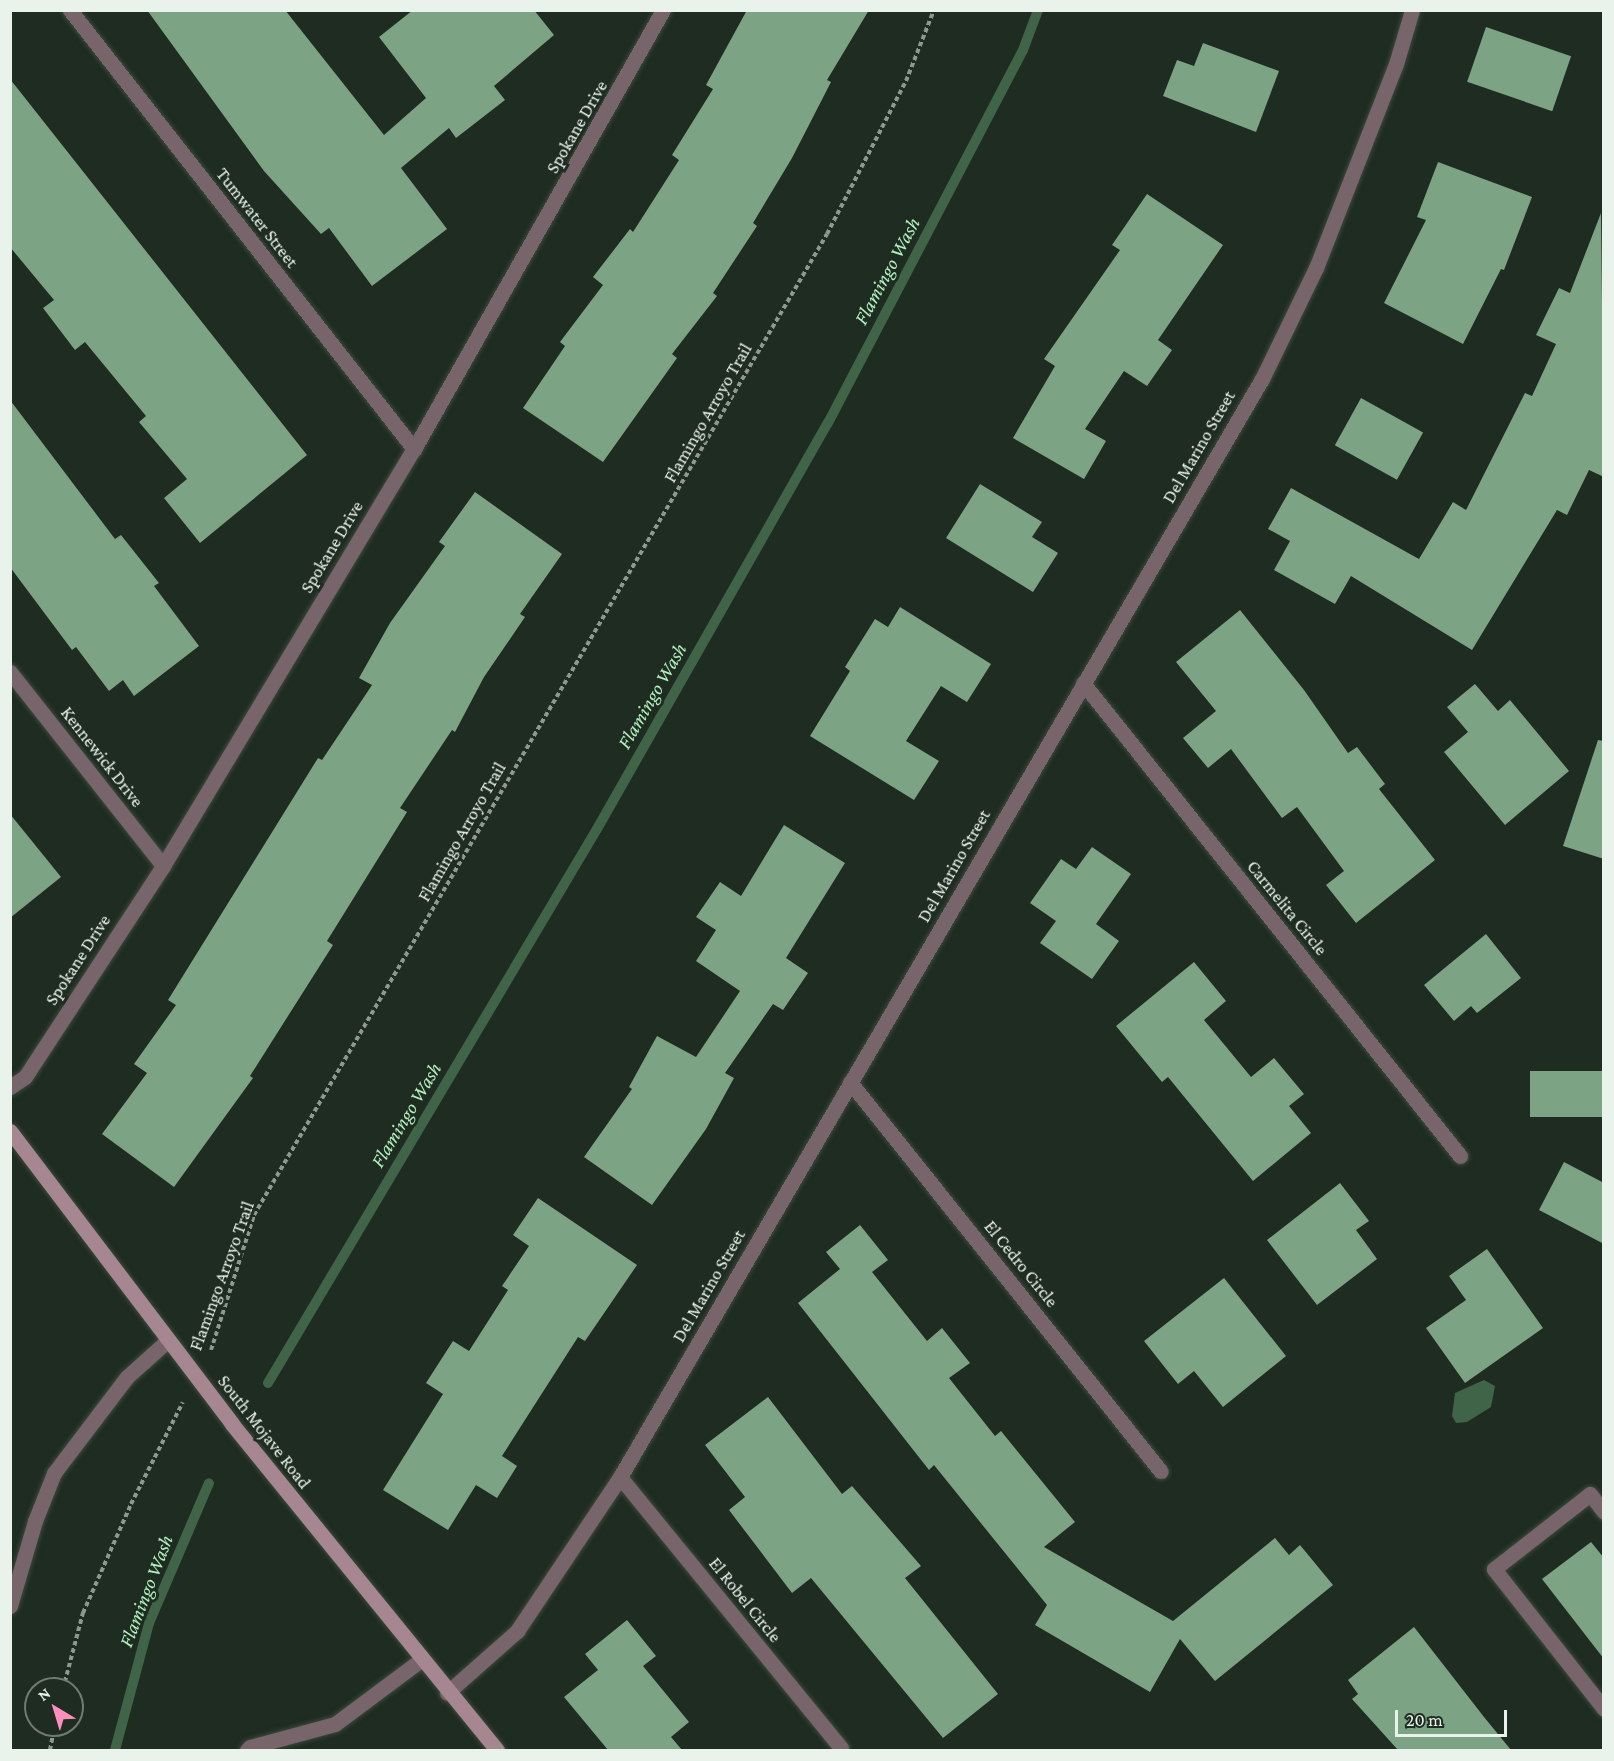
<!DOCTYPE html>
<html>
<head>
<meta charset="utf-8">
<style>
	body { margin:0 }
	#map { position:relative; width:1614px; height:1761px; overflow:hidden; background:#1f2c21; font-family:"Crimson Pro",serif }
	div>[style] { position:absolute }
	.water>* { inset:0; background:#406448 }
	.stream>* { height:10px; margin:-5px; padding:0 5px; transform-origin:5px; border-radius:5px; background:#406448 }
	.building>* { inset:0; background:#7ca384; transform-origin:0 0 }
	.path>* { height:4px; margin-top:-2px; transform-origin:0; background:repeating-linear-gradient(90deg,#8d988f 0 4.5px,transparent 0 7.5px) }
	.roads { filter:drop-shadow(0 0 2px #3b483d) drop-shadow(0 0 2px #3b483d) }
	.lane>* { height:15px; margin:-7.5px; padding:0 7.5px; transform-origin:7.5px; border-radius:7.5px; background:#78646b }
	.street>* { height:15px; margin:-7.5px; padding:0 7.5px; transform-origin:7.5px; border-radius:7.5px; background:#78646b }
	.secondary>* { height:15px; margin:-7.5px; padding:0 7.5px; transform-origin:7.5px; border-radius:7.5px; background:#a68691 }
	span { translate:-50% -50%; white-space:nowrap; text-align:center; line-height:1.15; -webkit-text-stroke:6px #1f2c21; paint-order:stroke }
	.street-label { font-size:18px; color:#e9f2eb }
	.water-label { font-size:20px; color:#b3f1c0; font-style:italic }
	.frame { position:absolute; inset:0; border:12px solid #e9f2eb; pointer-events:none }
	.north { position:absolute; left:24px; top:1677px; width:60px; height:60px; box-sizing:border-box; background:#1f2c21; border:2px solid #707b72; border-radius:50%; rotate:322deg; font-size:16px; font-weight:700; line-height:24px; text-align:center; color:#e9f2eb }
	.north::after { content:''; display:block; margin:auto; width:21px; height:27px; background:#fe8ebb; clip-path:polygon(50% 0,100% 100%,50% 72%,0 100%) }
	.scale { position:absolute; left:1395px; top:1710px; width:112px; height:27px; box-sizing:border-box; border:3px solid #e9f2eb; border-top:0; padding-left:8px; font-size:18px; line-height:21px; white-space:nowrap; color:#e9f2eb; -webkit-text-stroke:4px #1f2c21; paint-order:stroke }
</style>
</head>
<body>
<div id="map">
	<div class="water">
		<div style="clip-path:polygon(1484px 1380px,1495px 1386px,1491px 1407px,1467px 1422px,1456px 1423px,1452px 1416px,1455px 1393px)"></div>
	</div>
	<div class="stream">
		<div style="left:268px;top:1383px;width:644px;rotate:-59.3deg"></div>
		<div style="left:597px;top:829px;width:467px;rotate:-60.4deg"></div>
		<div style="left:828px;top:423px;width:421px;rotate:-62.4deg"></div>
		<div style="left:1023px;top:50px;width:43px;rotate:-69.4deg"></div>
		<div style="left:115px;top:1750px;width:131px;rotate:-75deg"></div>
		<div style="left:149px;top:1623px;width:152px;rotate:-66.8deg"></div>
	</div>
	<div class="building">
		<div style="clip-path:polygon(147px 10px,285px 10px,384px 135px,426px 98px,379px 37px,413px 10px,534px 10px,554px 35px,494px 86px,505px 100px,456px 138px,449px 128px,401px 168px,447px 229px,372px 286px,329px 228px,321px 234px,264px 171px)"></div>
		<div style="clip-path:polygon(747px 10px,869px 10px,827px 80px,831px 82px,792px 158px,753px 223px,757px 226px,713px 293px,717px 296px,672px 354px,677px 358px,603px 462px,523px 408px,565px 346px,560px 342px,603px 285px,593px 277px,630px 229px,633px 232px,679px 160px,672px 155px,713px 89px,706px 85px)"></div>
		<div style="left:1486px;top:27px;width:90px;height:58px;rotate:19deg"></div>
		<div style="clip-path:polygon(1203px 43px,1279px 71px,1256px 132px,1163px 96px,1177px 60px,1194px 66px)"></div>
		<div style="clip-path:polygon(10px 79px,307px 455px,200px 543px,164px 498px,187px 479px,139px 422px,146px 416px,85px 342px,75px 350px,43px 308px,54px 300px,10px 247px)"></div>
		<div style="clip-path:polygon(1438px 162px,1532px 197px,1504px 270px,1501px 269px,1463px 344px,1384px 303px,1426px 220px,1417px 217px)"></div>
		<div style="clip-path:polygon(1147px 194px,1223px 245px,1158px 340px,1172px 350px,1147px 386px,1124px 371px,1085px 429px,1106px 441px,1084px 479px,1013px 438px,1055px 366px,1044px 359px,1120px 250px,1112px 245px)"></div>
		<div style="clip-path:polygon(1601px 213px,1604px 477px,1589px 470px,1567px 515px,1557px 510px,1472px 650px,1351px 576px,1335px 604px,1274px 570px,1290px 541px,1268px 529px,1291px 488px,1419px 559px,1453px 502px,1466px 510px,1525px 393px,1532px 396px,1556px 344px,1536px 335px,1559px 288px,1570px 293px)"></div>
		<div style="left:1361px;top:398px;width:71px;height:54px;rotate:29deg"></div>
		<div style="clip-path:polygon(10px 400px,115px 539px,121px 535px,159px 583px,154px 586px,199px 646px,134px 696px,123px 680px,109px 691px,76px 647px,72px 650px,10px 567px)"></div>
		<div style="clip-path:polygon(980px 484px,1042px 522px,1032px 537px,1058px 553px,1033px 592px,946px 538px)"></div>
		<div style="clip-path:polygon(475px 492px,562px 554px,520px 614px,525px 617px,484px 677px,455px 732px,452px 730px,400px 808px,407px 812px,327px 941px,333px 945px,250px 1076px,253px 1078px,174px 1187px,102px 1134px,147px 1073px,134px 1064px,176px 1005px,168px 1000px,318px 758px,322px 760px,372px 685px,359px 678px,390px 623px,445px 546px,439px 542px)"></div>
		<div style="clip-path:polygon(900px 607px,991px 664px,967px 702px,941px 686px,906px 741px,939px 761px,914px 800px,810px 736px,850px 671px,845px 667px,875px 619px,888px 627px)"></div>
		<div style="clip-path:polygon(1240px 610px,1304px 690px,1348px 753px,1357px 747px,1385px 784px,1379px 789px,1435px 860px,1356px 923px,1326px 885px,1344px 871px,1297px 807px,1282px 818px,1231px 749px,1208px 768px,1183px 738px,1216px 711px,1176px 662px)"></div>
		<div style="clip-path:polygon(1475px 684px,1498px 711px,1510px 700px,1569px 771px,1505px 825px,1444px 752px,1468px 732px,1447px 707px)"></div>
		<div style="clip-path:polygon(1598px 740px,1604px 741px,1604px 859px,1563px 846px)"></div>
		<div style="clip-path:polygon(10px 814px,61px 877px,10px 918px)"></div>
		<div style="clip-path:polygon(784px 825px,845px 863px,786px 958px,808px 973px,783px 1010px,773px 1004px,725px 1073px,734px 1078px,706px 1129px,652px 1205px,584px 1157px,632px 1089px,629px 1087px,657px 1036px,696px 1057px,740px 991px,696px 961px,716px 930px,696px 917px,720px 882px,741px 896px)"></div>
		<div style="clip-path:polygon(1092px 847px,1131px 874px,1096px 924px,1119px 941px,1092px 979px,1040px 943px,1056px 921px,1030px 903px,1061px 859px,1076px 869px)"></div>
		<div style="clip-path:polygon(1486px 934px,1521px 978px,1477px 1013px,1471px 1006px,1454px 1021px,1424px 985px)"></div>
		<div style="clip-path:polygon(1194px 962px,1226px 1001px,1204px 1020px,1251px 1077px,1274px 1058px,1304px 1094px,1289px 1106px,1311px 1133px,1253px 1181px,1168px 1077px,1162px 1082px,1116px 1026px)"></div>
		<div style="left:1604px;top:1071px;width:46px;height:74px;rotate:90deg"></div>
		<div style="clip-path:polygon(1564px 1162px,1604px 1183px,1604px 1244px,1539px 1210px)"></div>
		<div style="clip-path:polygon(1340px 1183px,1369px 1221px,1356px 1230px,1377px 1259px,1317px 1305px,1267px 1240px)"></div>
		<div style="clip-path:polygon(538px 1198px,637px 1265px,585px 1341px,578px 1337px,502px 1456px,517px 1466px,497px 1498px,476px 1485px,448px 1530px,383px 1490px,443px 1394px,426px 1383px,453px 1341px,469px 1351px,508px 1290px,502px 1286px,529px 1246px,513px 1235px)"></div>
		<div style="clip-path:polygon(860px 1225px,888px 1260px,872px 1272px,927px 1341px,942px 1328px,970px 1363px,949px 1378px,995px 1436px,1001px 1431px,1075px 1522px,1044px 1547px,1173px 1621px,1275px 1538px,1289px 1555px,1300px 1545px,1333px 1585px,1215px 1681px,1180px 1639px,1150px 1692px,1035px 1625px,1047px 1605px,934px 1465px,929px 1470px,798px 1303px,840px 1269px,826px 1252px)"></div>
		<div style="clip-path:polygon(1487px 1249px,1543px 1328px,1465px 1383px,1426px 1328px,1466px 1300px,1449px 1276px)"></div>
		<div style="clip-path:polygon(1224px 1278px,1286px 1356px,1223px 1407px,1194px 1371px,1178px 1384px,1144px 1341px)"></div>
		<div style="clip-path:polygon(768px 1397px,842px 1494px,852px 1486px,921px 1566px,905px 1578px,998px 1694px,943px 1738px,811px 1578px,792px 1593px,729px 1510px,745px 1497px,705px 1445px)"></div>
		<div style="clip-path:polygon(1591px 1542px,1604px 1558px,1604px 1659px,1542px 1579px)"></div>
		<div style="clip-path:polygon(627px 1620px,656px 1656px,643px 1666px,689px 1722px,671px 1737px,682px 1750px,608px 1750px,564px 1697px,598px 1670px,585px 1654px)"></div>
		<div style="clip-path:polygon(1414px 1627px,1484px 1717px,1511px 1750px,1398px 1750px,1352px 1699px,1358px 1694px,1348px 1680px)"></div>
	</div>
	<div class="path">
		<div style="left:211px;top:1350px;width:142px;rotate:-72.3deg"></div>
		<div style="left:254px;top:1215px;width:1136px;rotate:-59.71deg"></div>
		<div style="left:827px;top:234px;width:172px;rotate:-62.7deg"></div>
		<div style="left:906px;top:81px;width:76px;rotate:-68.5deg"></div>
		<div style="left:63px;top:1689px;width:79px;rotate:-75.3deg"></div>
		<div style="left:83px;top:1613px;width:119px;rotate:-66.2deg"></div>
		<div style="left:131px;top:1504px;width:114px;rotate:-63deg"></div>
		<div style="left:50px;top:1750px;width:25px;rotate:-79deg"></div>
	</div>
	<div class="roads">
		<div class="lane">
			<div style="left:1604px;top:1512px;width:23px;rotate:-128deg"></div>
			<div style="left:1590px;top:1494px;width:122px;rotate:142deg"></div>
			<div style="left:1494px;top:1569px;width:178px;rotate:51.8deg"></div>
			<div style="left:10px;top:1606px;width:89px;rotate:-73.6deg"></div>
			<div style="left:35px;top:1521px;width:52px;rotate:-68.4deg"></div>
			<div style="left:54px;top:1473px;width:121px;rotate:-52.8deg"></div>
			<div style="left:127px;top:1377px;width:54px;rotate:-42deg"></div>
			<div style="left:247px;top:1750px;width:4px;rotate:-45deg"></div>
			<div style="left:250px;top:1747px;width:88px;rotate:-15.1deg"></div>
			<div style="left:335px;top:1724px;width:107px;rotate:-36.7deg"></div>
		</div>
		<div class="street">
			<div style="left:70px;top:10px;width:558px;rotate:51.92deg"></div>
			<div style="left:10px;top:672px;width:247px;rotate:51.7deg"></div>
			<div style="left:1083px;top:683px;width:605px;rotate:51.44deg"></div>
			<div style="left:850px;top:1082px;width:498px;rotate:51.4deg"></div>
			<div style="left:10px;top:1087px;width:18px;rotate:-34deg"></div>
			<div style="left:25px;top:1077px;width:252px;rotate:-56.8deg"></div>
			<div style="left:163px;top:866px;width:487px;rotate:-59deg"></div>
			<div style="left:414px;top:449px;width:505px;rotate:-60.44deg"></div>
			<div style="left:620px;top:1477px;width:350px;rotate:50.8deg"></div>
			<div style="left:447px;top:1693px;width:94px;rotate:-41.5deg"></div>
			<div style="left:517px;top:1631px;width:185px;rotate:-56.2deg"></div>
			<div style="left:620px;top:1477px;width:1272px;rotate:-59.69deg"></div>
			<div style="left:1262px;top:379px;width:123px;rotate:-64.1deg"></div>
			<div style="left:1316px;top:268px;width:219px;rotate:-68.6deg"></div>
			<div style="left:1396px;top:64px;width:56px;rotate:-73.5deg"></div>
		</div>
		<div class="secondary">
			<div style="left:10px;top:1131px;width:368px;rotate:52.8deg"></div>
			<div style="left:232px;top:1424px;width:420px;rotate:50.9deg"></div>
		</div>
	</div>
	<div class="street-label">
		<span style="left:577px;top:127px;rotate:-60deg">Spokane Drive</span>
		<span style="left:257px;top:218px;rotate:52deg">Tumwater Street</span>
		<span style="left:708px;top:413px;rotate:-60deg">Flamingo Arroyo Trail</span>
		<span style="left:1199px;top:447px;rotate:-60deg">Del Marino Street</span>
		<span style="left:332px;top:547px;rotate:-59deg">Spokane Drive</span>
		<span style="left:102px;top:757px;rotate:52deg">Kennewick Drive</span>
		<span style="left:462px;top:832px;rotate:-60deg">Flamingo Arroyo Trail</span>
		<span style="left:954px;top:866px;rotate:-60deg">Del Marino Street</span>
		<span style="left:1287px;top:908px;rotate:51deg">Carmelita Circle</span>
		<span style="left:78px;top:960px;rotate:-57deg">Spokane Drive</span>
		<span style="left:1021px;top:1264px;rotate:51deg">El Cedro Circle</span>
		<span style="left:222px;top:1276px;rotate:-70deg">Flamingo Arroyo Trail</span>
		<span style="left:709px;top:1286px;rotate:-60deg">Del Marino Street</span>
		<span style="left:264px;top:1432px;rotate:52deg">South Mojave Road</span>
		<span style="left:745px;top:1600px;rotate:51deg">El Robel Circle</span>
	</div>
	<div class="water-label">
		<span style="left:887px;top:271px;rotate:-62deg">Flamingo Wash</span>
		<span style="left:652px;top:696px;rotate:-60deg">Flamingo Wash</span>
		<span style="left:406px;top:1115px;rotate:-59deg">Flamingo Wash</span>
		<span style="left:146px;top:1591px;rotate:-69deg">Flamingo Wash</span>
	</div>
	<div class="frame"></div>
	<div class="north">N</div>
	<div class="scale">20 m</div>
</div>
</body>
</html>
